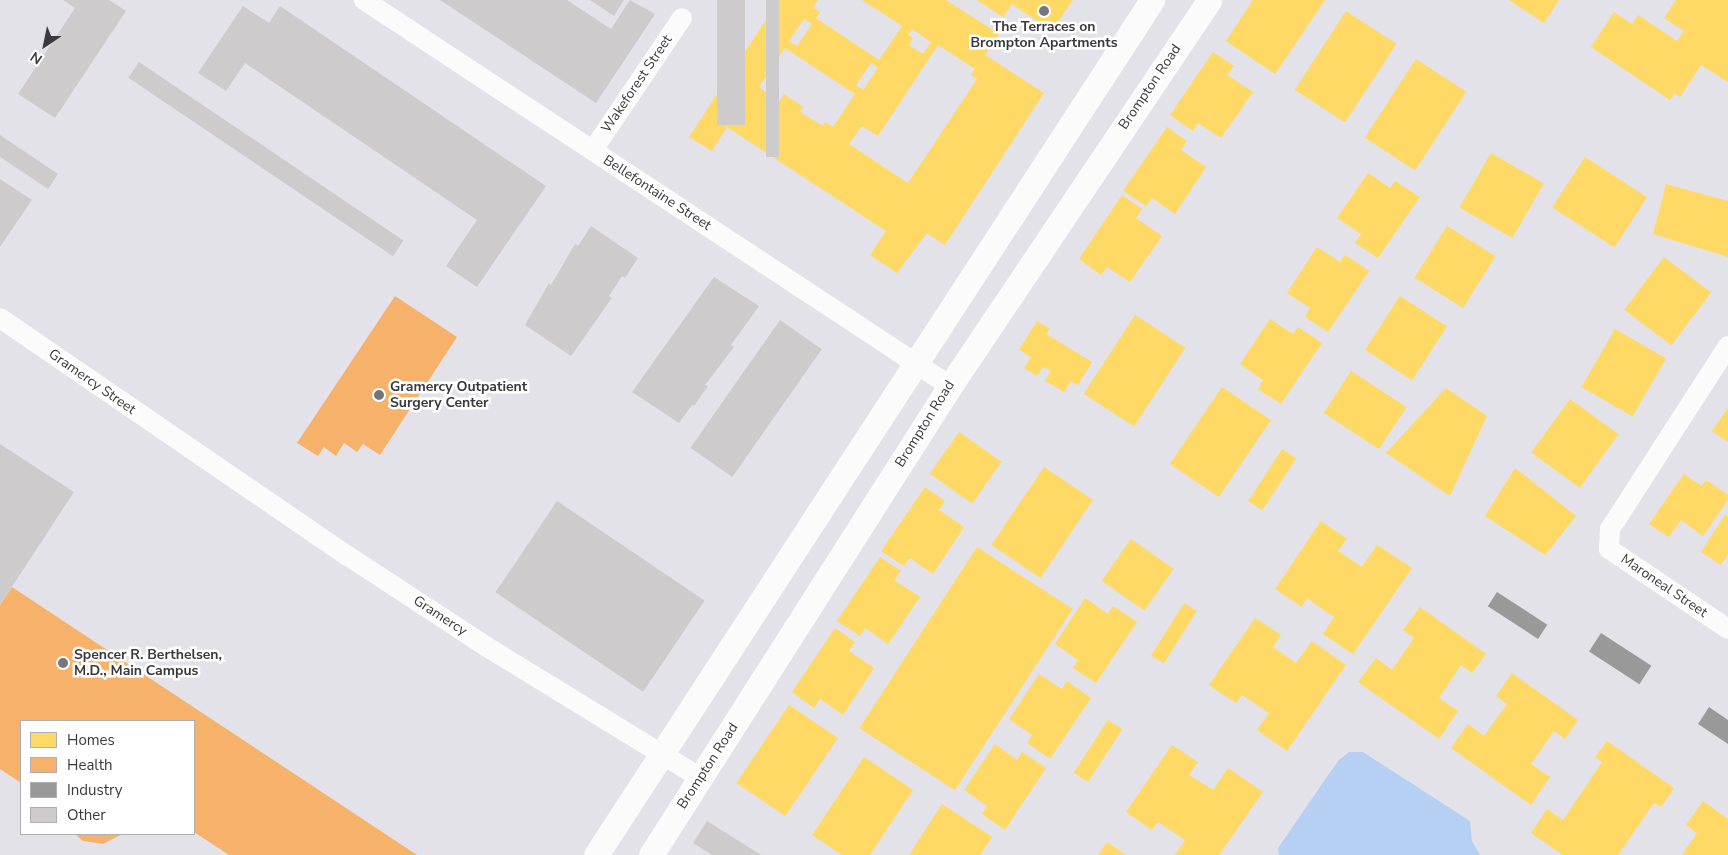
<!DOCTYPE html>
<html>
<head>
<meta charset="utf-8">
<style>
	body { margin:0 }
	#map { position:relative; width:1728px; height:855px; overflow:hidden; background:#e3e2e8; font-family:"Nunito Sans",sans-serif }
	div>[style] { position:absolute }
	.water>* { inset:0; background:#b6d0f4 }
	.homes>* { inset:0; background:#ffd966; transform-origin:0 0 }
	.health>* { inset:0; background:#f6b26b }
	.industry>* { inset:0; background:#999; transform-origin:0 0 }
	.building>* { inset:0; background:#cdcbcc; transform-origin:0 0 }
	.minor>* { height:20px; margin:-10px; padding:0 10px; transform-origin:10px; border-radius:10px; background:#fbfbfc }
	.tertiary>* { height:25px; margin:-12.5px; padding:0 12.5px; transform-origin:12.5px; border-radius:12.5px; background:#fbfbfc }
	.dots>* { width:14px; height:14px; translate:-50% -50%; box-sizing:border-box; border:2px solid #fff; border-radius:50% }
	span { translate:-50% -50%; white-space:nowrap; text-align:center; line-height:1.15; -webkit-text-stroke:5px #fff; paint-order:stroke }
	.poi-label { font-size:14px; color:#3a3a3e; font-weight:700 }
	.left { translate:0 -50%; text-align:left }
	.street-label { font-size:14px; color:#3a3a3e }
	.legend { position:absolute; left:20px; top:720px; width:175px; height:115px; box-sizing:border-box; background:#fff; border:1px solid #b0b0b2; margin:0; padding:6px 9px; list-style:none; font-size:15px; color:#3a3a3e }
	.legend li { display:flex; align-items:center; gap:10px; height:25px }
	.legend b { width:25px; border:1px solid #b0b0b2 }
	.north { position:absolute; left:20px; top:20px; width:50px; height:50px; -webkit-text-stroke:4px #fff; paint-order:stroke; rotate:214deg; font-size:14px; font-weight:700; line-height:20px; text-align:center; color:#3a3a3e }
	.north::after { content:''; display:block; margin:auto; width:18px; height:22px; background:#3a3a3e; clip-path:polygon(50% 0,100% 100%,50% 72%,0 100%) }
</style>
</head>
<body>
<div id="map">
	<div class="water">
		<div style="clip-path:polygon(1349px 752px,1363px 752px,1470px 821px,1472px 841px,1480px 855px,1279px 855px,1278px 848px,1338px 761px)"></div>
	</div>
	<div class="homes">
		<div style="clip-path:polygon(evenodd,779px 0,818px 0,813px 8px,820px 12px,816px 18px,879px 60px,902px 26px,862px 0,946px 0,999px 34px,985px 55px,1044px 93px,945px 245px,927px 233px,897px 273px,870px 255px,886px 231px,727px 127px,712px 151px,689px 137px,779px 0,804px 19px,812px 24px,797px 46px,789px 41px,804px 19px,779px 0,912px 29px,931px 42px,923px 54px,909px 45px,913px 38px,908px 35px,912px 29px,779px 0,938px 45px,975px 69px,971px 75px,977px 79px,908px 183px,849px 144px,862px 126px,878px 136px,938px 45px,779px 0,785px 48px,855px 94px,833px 127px,825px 122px,823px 126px,800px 112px,803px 107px,784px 94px,780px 101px,759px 87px,785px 48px,779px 0,871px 63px,878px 68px,863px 90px,856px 85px,871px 63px)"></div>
		<div style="clip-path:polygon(977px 0,1073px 0,1052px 31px,1012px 4px,1003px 17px)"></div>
		<div style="clip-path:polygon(1253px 0,1325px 0,1275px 74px,1226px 41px)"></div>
		<div style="clip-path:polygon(1509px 0,1559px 0,1544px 23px)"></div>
		<div style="clip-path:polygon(1676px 0,1728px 0,1728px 82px,1701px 65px,1680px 97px,1675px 93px,1670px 100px,1591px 47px,1614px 12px,1632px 24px,1638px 15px,1677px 41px,1684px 31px,1664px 18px)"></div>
		<div style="left:1346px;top:11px;width:60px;height:94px;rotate:33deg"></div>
		<div style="clip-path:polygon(1213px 52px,1234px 66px,1227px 75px,1253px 92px,1221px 138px,1198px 123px,1193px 131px,1170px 115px)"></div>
		<div style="left:1416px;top:59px;width:60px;height:94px;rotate:33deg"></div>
		<div style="clip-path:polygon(1167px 127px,1187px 141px,1181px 150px,1206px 167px,1175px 214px,1152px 198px,1146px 206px,1123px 191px)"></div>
		<div style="left:1491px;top:153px;width:61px;height:63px;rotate:30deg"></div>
		<div style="left:1585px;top:157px;width:74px;height:60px;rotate:33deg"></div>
		<div style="clip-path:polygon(1368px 173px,1390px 188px,1395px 181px,1420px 197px,1378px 258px,1355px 243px,1361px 234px,1337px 218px)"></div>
		<div style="clip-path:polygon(1666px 184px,1728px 201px,1728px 257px,1653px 234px)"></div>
		<div style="clip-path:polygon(1122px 195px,1142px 209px,1136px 218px,1162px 236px,1130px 282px,1107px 267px,1101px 275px,1079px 259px)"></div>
		<div style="left:1447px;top:226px;width:57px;height:61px;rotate:32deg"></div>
		<div style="clip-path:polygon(1317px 247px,1340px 262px,1345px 255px,1369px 271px,1328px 332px,1305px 317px,1310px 308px,1287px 293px)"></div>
		<div style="left:1664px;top:257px;width:59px;height:66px;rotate:37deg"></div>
		<div style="left:1400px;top:296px;width:56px;height:64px;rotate:33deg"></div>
		<div style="left:1135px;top:315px;width:60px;height:94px;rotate:33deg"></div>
		<div style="clip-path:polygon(1270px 319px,1293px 334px,1298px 327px,1322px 343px,1281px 404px,1258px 389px,1263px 380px,1240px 364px)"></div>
		<div style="clip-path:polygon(1037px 321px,1050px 329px,1046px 334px,1092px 362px,1078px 385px,1071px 381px,1064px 392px,1045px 381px,1051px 371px,1043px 367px,1037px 376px,1024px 368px,1031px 357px,1019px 350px)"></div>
		<div style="left:1615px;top:329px;width:59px;height:67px;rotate:30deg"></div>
		<div style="left:1351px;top:371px;width:66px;height:50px;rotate:33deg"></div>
		<div style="left:1222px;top:387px;width:59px;height:93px;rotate:34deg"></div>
		<div style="clip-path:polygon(1446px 388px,1487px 416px,1450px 496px,1386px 453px)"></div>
		<div style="left:1570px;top:399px;width:60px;height:66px;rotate:36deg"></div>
		<div style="clip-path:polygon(1728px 408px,1728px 442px,1712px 431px)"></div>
		<div style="left:959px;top:432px;width:52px;height:51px;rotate:35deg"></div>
		<div style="left:1282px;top:449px;width:17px;height:62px;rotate:33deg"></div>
		<div style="left:1044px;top:467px;width:59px;height:94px;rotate:34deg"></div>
		<div style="clip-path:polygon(1515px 468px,1576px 516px,1545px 555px,1485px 516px)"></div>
		<div style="clip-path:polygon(1684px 474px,1702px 486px,1706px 480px,1728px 495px,1728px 500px,1703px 536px,1681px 520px,1669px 537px,1649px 524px)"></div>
		<div style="clip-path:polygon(925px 487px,945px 501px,939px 510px,964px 527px,933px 574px,910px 558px,904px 566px,881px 551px)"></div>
		<div style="clip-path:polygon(1725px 515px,1728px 516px,1728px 554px,1721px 565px,1701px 552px)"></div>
		<div style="clip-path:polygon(1321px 521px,1347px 539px,1338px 551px,1362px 567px,1377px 545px,1412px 568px,1353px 654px,1323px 634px,1334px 617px,1307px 598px,1302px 607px,1275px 589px)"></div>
		<div style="left:1131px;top:539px;width:52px;height:51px;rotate:35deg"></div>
		<div style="left:977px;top:547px;width:114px;height:216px;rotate:33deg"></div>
		<div style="clip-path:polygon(880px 557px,901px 571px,894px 580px,920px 597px,888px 644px,865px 628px,860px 636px,837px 621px)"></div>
		<div style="clip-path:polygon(1085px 598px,1108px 614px,1113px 606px,1137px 622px,1096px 683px,1073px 668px,1078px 660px,1055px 644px)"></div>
		<div style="left:1184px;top:603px;width:15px;height:62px;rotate:32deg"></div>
		<div style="clip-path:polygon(1420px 607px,1486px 654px,1472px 673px,1461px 665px,1439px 698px,1458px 711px,1439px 739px,1358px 682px,1376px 658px,1392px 670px,1414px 638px,1403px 630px)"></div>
		<div style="clip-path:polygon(1255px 618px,1281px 635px,1273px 647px,1296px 663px,1312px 641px,1346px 665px,1287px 751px,1257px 730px,1269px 713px,1242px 695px,1236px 703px,1209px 685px)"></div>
		<div style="clip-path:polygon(835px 628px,855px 642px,849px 651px,874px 668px,843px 715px,820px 699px,814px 708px,792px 692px)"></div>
		<div style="clip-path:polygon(1512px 673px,1578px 720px,1565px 739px,1554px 731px,1531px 764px,1550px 777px,1531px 805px,1451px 748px,1468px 724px,1484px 736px,1507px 704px,1496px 696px)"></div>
		<div style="clip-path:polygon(1039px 674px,1062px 689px,1067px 681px,1091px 698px,1050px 759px,1027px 743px,1032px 735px,1009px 719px)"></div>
		<div style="left:789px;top:705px;width:59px;height:94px;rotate:34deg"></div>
		<div style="left:1108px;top:720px;width:17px;height:63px;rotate:33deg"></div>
		<div style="clip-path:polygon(1607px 741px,1674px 788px,1661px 807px,1654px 803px,1618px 855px,1563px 855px,1531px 833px,1547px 809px,1563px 820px,1602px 762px,1595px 757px)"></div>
		<div style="clip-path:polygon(995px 744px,1017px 760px,1022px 752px,1046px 768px,1005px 830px,982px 814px,987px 806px,964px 790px)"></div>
		<div style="clip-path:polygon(1172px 745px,1198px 762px,1189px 775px,1213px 790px,1228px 768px,1263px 792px,1219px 855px,1175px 855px,1185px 840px,1158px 822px,1152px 830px,1126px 812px)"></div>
		<div style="clip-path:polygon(864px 757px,913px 790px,870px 855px,842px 855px,812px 835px)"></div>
		<div style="clip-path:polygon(1703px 801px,1728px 819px,1728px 855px,1682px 855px,1697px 833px,1686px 825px)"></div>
		<div style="clip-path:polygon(942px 804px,992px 837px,980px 855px,909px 855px)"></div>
		<div style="clip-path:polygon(1107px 842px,1126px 855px,1098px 855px)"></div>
	</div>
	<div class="health">
		<div style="clip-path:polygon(395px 296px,457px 337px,380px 455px,363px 444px,357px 452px,344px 443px,336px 456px,324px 447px,318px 456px,297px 443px)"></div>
		<div style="clip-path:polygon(12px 587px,417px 855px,229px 855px,194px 832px,194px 721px,21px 721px,21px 783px,0 769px,0 605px)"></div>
		<div style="clip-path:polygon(75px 834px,122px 834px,103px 844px,83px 841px)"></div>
	</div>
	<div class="industry">
		<div style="left:1497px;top:592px;width:60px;height:17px;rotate:33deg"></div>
		<div style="left:1601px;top:633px;width:60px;height:22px;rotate:33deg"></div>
		<div style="clip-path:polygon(1709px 707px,1728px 720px,1728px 744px,1698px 724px)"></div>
	</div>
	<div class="building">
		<div style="clip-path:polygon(63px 0,109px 0,126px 11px,55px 118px,18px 94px,75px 8px)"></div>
		<div style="clip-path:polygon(440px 0,567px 0,611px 29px,630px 0,655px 14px,596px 103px)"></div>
		<div style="clip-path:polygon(590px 0,624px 0,614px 16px)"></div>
		<div style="left:717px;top:0;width:28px;height:125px"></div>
		<div style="left:766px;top:0;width:13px;height:157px"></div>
		<div style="clip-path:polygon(243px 6px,269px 23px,280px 6px,546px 186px,477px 287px,446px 266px,477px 220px,245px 63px,226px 91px,198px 73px)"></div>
		<div style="left:139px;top:62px;width:319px;height:19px;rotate:34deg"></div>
		<div style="clip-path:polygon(0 135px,58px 174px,48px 189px,0 157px)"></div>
		<div style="clip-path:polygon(0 179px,32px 200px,0 247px)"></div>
		<div style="clip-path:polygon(591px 226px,638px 258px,625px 278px,622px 276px,609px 296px,612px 298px,571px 356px,525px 325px,549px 283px,551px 285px,575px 244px,578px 246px)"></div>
		<div style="clip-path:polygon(714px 277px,759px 306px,731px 345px,734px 347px,705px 385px,708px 386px,694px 406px,692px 405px,679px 423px,632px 392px)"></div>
		<div style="left:780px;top:320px;width:51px;height:156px;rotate:35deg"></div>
		<div style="clip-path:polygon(0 444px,74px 492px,0 605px)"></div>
		<div style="left:557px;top:501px;width:178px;height:110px;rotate:34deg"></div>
		<div style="clip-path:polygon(707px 821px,761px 855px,712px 855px,693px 843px)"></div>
	</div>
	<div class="minor">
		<div style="left:364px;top:0;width:702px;rotate:33.37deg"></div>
		<div style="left:593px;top:150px;width:159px;rotate:-56deg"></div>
		<div style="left:0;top:318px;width:422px;rotate:34.4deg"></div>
		<div style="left:348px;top:556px;width:166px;rotate:33.2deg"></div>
		<div style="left:487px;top:647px;width:251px;rotate:31.5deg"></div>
		<div style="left:1728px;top:346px;width:218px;rotate:122.8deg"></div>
		<div style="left:1610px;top:529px;width:20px;rotate:93deg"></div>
		<div style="left:1609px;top:549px;width:143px;rotate:33.9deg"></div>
	</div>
	<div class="tertiary">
		<div style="left:596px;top:855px;width:1020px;rotate:-56.96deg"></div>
		<div style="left:651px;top:855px;width:556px;rotate:-57.48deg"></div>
		<div style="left:950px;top:386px;width:465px;rotate:-56.1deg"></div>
	</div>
	<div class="dots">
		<div style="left:1044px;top:11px;background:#75757a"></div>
		<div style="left:379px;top:395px;background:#75757a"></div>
		<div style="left:63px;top:663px;background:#75757a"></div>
	</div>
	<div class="poi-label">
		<span style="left:1044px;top:35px">The Terraces on<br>Brompton Apartments</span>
		<span class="left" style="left:390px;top:395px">Gramercy Outpatient<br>Surgery Center</span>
		<span class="left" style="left:74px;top:663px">Spencer R. Berthelsen,<br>M.D., Main Campus</span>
	</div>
	<div class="street-label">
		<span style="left:637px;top:84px;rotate:-56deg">Wakeforest Street</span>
		<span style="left:1150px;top:87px;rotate:-56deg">Brompton Road</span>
		<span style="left:657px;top:193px;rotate:33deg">Bellefontaine Street</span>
		<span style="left:92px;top:382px;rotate:35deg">Gramercy Street</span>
		<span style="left:925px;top:424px;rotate:-58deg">Brompton Road</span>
		<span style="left:1664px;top:586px;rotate:34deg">Maroneal Street</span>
		<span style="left:440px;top:616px;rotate:33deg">Gramercy</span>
		<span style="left:708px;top:766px;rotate:-57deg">Brompton Road</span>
	</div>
	<ul class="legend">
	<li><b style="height:14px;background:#ffd966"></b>Homes</li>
	<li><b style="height:14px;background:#f6b26b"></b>Health</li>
	<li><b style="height:14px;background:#999"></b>Industry</li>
	<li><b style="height:14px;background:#cdcbcc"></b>Other</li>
	</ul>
	<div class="north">N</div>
</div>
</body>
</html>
